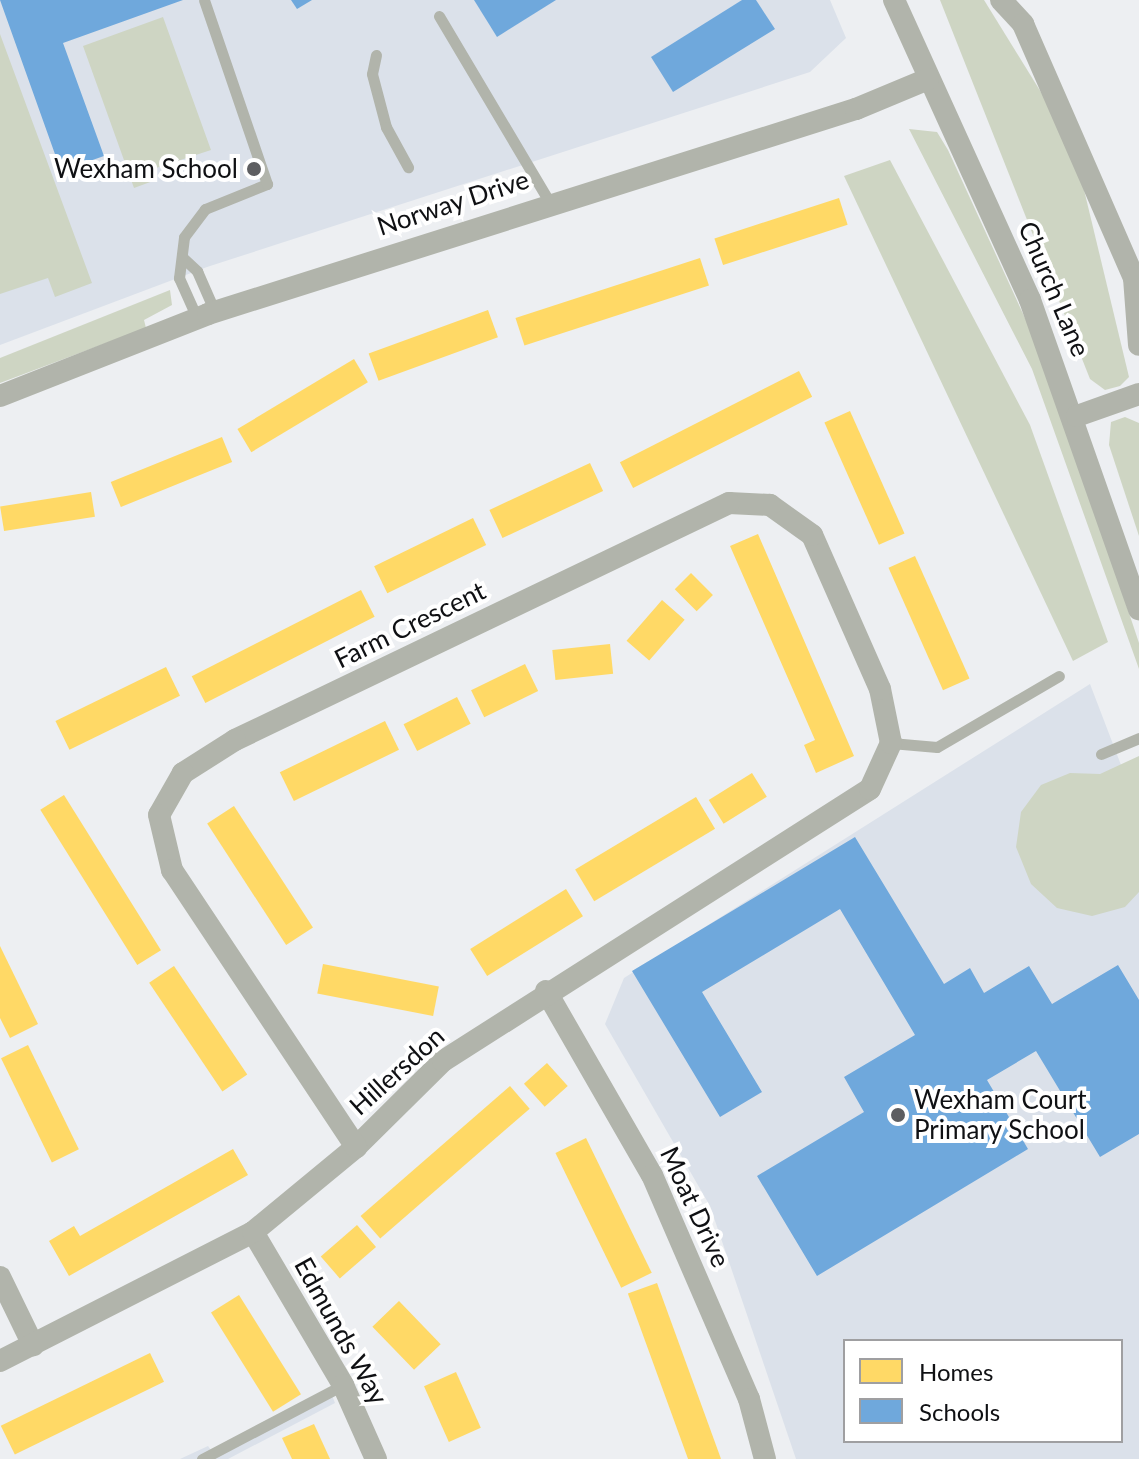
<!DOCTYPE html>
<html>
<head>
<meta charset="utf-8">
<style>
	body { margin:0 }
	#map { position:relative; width:1139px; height:1459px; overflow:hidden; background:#edeff2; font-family:Lato,sans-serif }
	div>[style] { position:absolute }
	.built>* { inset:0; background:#dbe1ea }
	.green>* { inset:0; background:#ced5c3 }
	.homes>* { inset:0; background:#ffd966; transform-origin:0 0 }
	.schools>* { inset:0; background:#6fa8dc }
	.service>* { height:11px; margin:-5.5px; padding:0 5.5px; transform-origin:5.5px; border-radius:5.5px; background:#b1b4ab }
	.minor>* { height:22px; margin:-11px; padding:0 11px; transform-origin:11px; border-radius:11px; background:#b1b4ab }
	.dots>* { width:22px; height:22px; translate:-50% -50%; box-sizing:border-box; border:4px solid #fff; border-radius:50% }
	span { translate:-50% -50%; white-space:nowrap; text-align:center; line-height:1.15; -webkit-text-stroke:8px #fff; paint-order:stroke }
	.poi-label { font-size:26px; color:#0f1013 }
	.right { translate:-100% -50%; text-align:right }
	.left { translate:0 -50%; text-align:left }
	.street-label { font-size:26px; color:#0f1013 }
	.legend { position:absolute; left:843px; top:1339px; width:280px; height:104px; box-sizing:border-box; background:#fff; border:2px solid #9f9fa1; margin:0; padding:10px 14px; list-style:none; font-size:24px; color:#0f1013 }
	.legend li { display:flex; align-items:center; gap:16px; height:40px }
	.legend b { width:40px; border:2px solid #9f9fa1 }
</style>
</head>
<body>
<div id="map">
	<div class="built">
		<div style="clip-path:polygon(0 0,830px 0,846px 38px,810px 72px,207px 267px,0 345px)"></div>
		<div style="clip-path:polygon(evenodd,1090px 684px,1139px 812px,1139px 1459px,796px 1459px,710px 1206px,605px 1024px,624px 978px,1090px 684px,845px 1341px,1121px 1341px,1121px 1441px,845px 1441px,845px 1341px)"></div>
		<div style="clip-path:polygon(331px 1393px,335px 1403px,228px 1459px,180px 1459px,208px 1446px,213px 1453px)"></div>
	</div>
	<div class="green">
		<div style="clip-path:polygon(940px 0,984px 0,1073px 144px,1129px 377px,1120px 386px,1105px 390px,1090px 379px)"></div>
		<div style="clip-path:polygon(163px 17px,211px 150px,150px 170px,153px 181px,134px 188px,83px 46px)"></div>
		<div style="clip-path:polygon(0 34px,92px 283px,55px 297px,48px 278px,0 294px)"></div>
		<div style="clip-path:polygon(909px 129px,937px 132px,948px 150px,1046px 364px,1139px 643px,1139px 669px,1032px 369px)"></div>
		<div style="clip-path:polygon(890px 160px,1030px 425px,1108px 642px,1073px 661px,844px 176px)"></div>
		<div style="clip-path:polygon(170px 290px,172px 305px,144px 320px,146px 328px,0 383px,0 358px)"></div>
		<div style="clip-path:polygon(1125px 417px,1139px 423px,1139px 536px,1109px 445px,1111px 422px)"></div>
		<div style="clip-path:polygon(1139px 756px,1139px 892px,1125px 907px,1092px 916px,1057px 908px,1031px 884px,1016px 847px,1021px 812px,1041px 785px,1070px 773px,1100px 774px)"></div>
	</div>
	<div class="homes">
		<div style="left:839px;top:198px;width:28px;height:131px;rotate:72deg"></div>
		<div style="left:700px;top:258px;width:29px;height:194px;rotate:72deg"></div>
		<div style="left:488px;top:310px;width:29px;height:127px;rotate:70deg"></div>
		<div style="left:354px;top:359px;width:27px;height:136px;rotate:59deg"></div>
		<div style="left:799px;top:371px;width:29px;height:201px;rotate:63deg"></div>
		<div style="left:850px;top:411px;width:134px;height:28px;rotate:66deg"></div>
		<div style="left:222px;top:437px;width:27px;height:120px;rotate:68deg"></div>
		<div style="left:590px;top:463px;width:31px;height:111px;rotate:65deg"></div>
		<div style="left:91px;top:492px;width:25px;height:92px;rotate:81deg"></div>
		<div style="left:473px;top:518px;width:30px;height:110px;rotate:64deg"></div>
		<div style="clip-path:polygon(758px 534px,854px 756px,816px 773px,804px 745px,815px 740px,730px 546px)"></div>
		<div style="left:915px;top:556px;width:134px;height:29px;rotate:66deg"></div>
		<div style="left:691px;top:573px;width:31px;height:23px;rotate:45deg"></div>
		<div style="left:361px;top:590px;width:30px;height:190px;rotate:63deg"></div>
		<div style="left:662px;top:600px;width:30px;height:54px;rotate:41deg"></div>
		<div style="left:610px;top:644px;width:30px;height:58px;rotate:84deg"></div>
		<div style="left:525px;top:664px;width:30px;height:60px;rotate:64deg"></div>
		<div style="left:166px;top:667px;width:32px;height:123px;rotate:64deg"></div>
		<div style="left:457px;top:697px;width:30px;height:60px;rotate:63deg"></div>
		<div style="left:385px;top:721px;width:32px;height:117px;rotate:64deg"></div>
		<div style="left:752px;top:773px;width:28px;height:51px;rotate:58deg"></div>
		<div style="left:64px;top:795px;width:183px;height:28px;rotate:58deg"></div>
		<div style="left:696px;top:797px;width:37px;height:141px;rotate:59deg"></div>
		<div style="left:234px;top:806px;width:145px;height:32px;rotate:57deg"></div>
		<div style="left:566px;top:889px;width:32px;height:113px;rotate:58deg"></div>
		<div style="clip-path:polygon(0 946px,38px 1024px,10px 1038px,0 1018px)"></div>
		<div style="left:323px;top:964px;width:118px;height:30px;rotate:11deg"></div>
		<div style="left:174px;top:966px;width:131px;height:30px;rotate:56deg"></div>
		<div style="left:28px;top:1045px;width:116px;height:30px;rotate:64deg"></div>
		<div style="left:547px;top:1063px;width:31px;height:31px;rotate:48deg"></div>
		<div style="left:510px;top:1086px;width:30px;height:198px;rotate:49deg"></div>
		<div style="left:586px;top:1138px;width:150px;height:34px;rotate:64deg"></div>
		<div style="clip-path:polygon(233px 1149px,248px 1175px,69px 1276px,49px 1241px,74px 1226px,80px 1236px)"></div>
		<div style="left:357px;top:1225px;width:29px;height:48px;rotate:49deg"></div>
		<div style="left:657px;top:1283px;width:187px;height:31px;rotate:70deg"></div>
		<div style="left:239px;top:1295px;width:117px;height:33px;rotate:58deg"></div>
		<div style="left:399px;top:1301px;width:60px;height:37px;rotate:46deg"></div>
		<div style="left:150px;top:1353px;width:32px;height:166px;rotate:64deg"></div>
		<div style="left:456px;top:1372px;width:61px;height:35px;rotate:66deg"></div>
		<div style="clip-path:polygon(314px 1424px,330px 1459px,292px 1459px,282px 1438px)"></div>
	</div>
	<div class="schools">
		<div style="clip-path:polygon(0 0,183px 0,63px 43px,104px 156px,61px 171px)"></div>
		<div style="clip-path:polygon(291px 0,312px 0,297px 9px)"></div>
		<div style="clip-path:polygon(474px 0,556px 0,497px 37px)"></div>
		<div style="clip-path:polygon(742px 0,756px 0,775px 29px,673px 92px,651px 57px)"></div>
		<div style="clip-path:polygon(855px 837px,944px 984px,970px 968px,984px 993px,1029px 966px,1052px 1004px,1118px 965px,1139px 1000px,1139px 1134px,1100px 1157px,1036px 1051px,987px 1080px,1028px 1149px,817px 1276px,757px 1176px,864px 1112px,844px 1077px,915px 1035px,840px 909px,702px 992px,762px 1092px,720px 1117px,632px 971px)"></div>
	</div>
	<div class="service">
		<div style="left:439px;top:16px;width:215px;rotate:59.3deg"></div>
		<div style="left:376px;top:55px;width:19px;rotate:102deg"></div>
		<div style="left:372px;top:74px;width:55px;rotate:75.2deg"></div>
		<div style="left:386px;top:127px;width:46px;rotate:61.2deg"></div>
		<div style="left:182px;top:257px;width:21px;rotate:43deg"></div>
		<div style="left:197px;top:271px;width:45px;rotate:66.3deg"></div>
		<div style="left:197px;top:318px;width:44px;rotate:-114.2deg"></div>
		<div style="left:179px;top:278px;width:41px;rotate:-83deg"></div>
		<div style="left:184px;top:237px;width:35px;rotate:-53deg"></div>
		<div style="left:205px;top:209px;width:67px;rotate:-22deg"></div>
		<div style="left:267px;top:184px;width:194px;rotate:-108.9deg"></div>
		<div style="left:891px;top:743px;width:46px;rotate:5deg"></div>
		<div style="left:937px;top:747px;width:141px;rotate:-30.2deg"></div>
		<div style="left:1101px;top:754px;width:41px;rotate:-22.8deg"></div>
		<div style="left:202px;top:1459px;width:159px;rotate:-27.7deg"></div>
	</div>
	<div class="minor">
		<div style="left:894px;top:0;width:329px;rotate:65.6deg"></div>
		<div style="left:1030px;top:300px;width:328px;rotate:70.6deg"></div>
		<div style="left:1001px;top:0;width:33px;rotate:47deg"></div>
		<div style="left:1023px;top:24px;width:277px;rotate:66.4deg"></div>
		<div style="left:1134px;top:278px;width:67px;rotate:85.7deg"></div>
		<div style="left:0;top:396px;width:224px;rotate:-21.5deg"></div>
		<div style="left:208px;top:314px;width:680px;rotate:-17.56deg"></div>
		<div style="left:856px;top:109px;width:78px;rotate:-22.6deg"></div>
		<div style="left:1077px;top:416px;width:66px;rotate:-19.5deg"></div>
		<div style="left:546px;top:991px;width:212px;rotate:60.1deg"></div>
		<div style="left:652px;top:1175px;width:244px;rotate:66.6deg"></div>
		<div style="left:749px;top:1399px;width:62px;rotate:75.1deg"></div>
		<div style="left:253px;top:1232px;width:178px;rotate:59.5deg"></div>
		<div style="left:343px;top:1385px;width:81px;rotate:66deg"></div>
		<div style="left:0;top:1277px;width:76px;rotate:64.1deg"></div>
		<div style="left:0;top:1361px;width:284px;rotate:-27deg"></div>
		<div style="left:253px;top:1232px;width:134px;rotate:-39.5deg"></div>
		<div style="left:356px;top:1147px;width:122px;rotate:-44.7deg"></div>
		<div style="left:443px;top:1061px;width:506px;rotate:-32.5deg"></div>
		<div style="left:870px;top:789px;width:51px;rotate:-65.5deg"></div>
		<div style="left:891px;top:743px;width:55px;rotate:-101.5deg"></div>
		<div style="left:880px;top:689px;width:168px;rotate:-113.8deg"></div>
		<div style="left:812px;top:535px;width:52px;rotate:-144.5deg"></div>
		<div style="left:770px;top:505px;width:41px;rotate:-177.2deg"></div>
		<div style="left:729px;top:503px;width:548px;rotate:154.37deg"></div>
		<div style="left:235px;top:740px;width:62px;rotate:147.6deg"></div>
		<div style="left:183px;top:773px;width:48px;rotate:119.7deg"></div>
		<div style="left:159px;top:815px;width:57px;rotate:76.7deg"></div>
		<div style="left:172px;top:870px;width:333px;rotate:56.4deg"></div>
	</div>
	<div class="dots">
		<div style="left:254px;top:169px;background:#5d5e61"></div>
		<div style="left:898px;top:1115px;background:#5d5e61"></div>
	</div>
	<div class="poi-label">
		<span class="right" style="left:238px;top:169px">Wexham School</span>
		<span class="left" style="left:914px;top:1115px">Wexham Court<br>Primary School</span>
	</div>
	<div class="street-label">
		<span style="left:453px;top:203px;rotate:-18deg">Norway Drive</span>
		<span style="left:1054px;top:289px;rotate:67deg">Church Lane</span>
		<span style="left:410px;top:625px;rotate:-26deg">Farm Crescent</span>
		<span style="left:397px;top:1071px;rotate:-42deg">Hillersdon</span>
		<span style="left:695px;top:1207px;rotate:65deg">Moat Drive</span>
		<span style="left:341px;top:1331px;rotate:61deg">Edmunds Way</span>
	</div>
	<ul class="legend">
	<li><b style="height:22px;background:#ffd966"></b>Homes</li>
	<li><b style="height:22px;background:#6fa8dc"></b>Schools</li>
	</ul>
</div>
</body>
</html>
